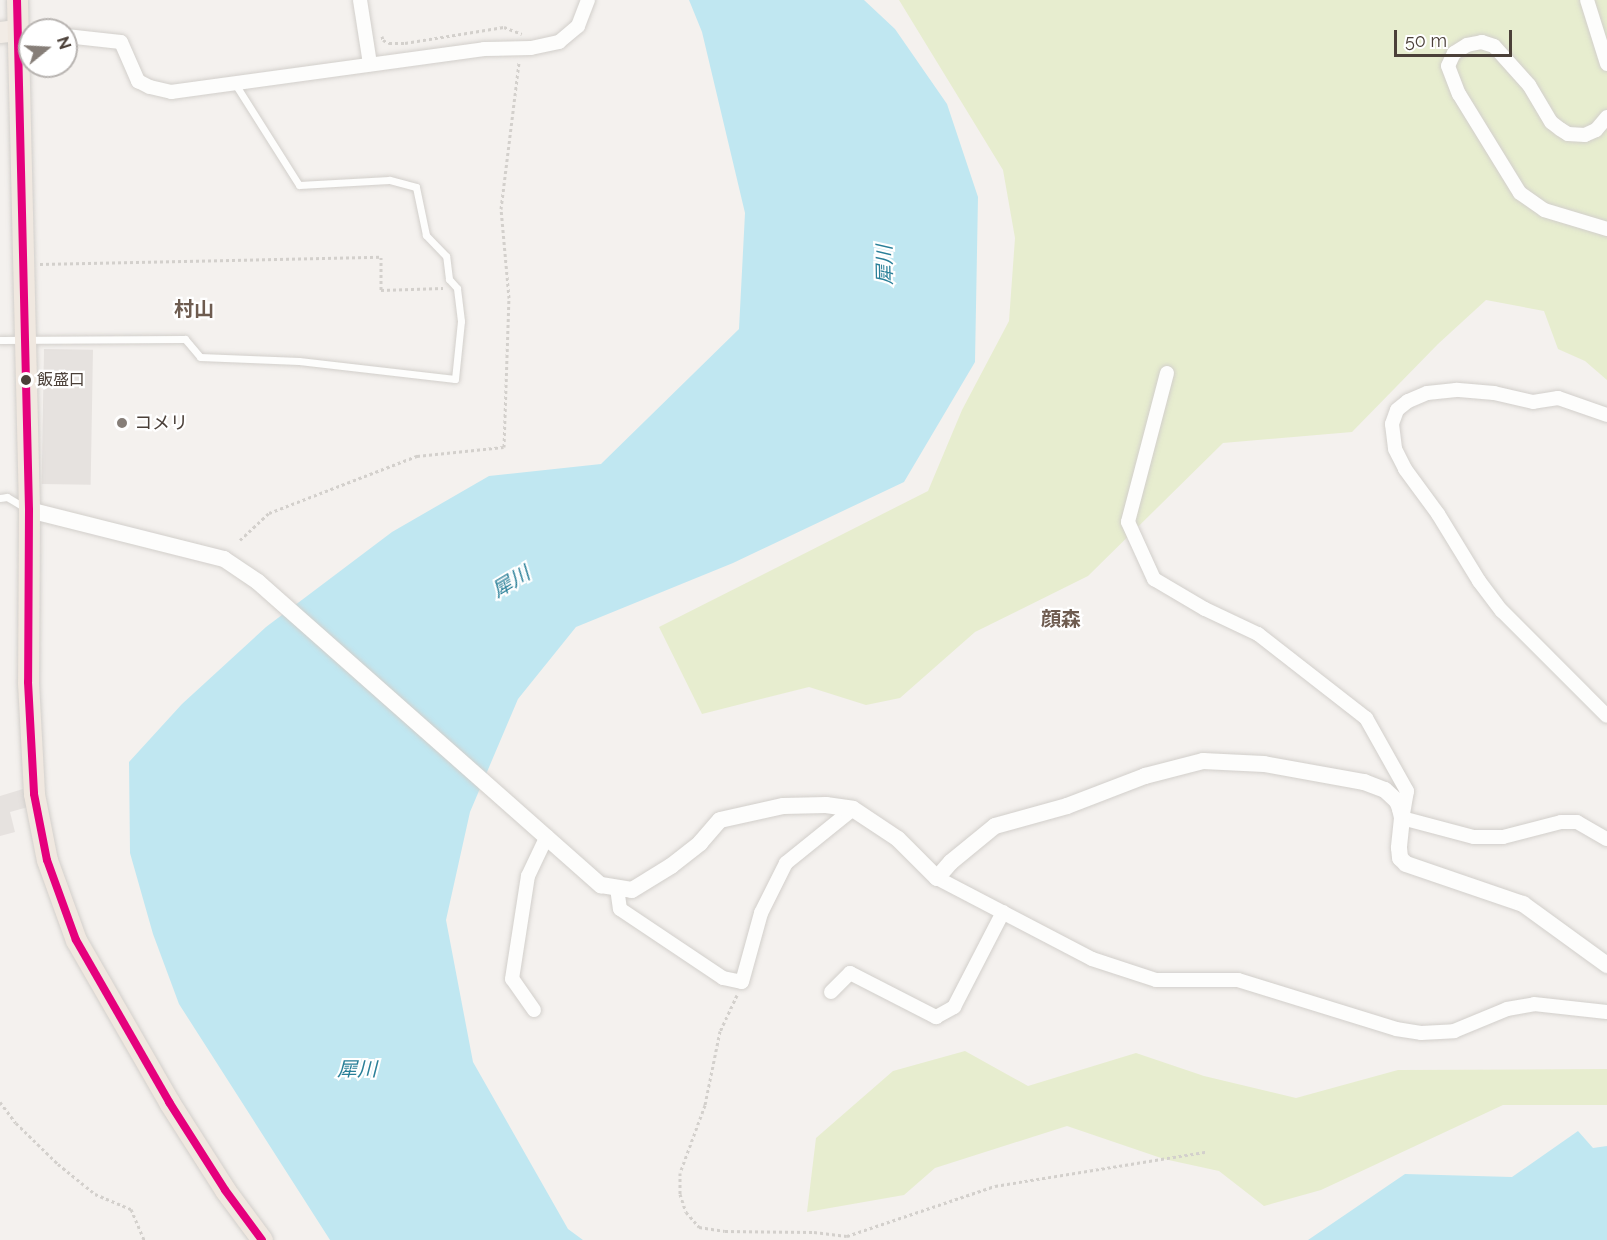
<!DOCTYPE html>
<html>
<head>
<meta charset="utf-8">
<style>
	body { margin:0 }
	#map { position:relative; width:1607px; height:1240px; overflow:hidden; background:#f4f1ee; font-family:Raleway,"Noto Sans JP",sans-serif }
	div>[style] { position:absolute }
	.green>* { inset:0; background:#e7edcf }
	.parking>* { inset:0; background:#e6e2df; transform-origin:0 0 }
	.water>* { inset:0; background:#c0e7f1 }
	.path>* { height:3px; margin-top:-1.5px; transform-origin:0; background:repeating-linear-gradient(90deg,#d3d0cc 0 3px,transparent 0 6px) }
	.roads { filter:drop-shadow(0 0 2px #d2cfcb) drop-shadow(0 0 2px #d2cfcb) }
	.service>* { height:7px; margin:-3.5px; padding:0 3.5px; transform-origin:3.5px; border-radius:3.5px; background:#fdfdfc }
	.minor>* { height:14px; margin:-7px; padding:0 7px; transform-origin:7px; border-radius:7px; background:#fdfdfc }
	.tertiary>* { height:16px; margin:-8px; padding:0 8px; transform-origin:8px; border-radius:8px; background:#fdfdfc }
	.primary>* { height:21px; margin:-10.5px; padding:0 10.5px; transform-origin:10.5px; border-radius:10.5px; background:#f2ece6 }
	.trunk>* { height:21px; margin:-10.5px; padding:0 10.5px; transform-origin:10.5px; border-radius:10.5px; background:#f0e8e0 }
	.bus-1>* { height:8px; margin:-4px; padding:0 4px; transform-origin:4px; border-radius:4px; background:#e5007d }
	.dots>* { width:16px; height:16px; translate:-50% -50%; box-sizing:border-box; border:3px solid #fff; border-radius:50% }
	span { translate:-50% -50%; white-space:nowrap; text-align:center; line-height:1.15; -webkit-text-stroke:4.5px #fff; paint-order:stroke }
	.bus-label { font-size:16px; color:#4b4039 }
	.left { translate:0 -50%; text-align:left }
	.poi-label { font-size:18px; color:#4b4039 }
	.water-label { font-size:20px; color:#297f98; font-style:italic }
	.neighbourhood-label { font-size:20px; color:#6e5c50; font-weight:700 }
	.north { position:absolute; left:18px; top:18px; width:60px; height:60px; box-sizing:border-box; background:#fff; border:2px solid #b7b3b0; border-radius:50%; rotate:72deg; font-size:16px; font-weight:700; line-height:24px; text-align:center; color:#4b4039 }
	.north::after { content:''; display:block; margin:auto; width:21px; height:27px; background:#867e78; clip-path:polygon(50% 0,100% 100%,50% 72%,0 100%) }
	.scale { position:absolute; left:1394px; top:30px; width:118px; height:27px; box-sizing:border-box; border:3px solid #4b4039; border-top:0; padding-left:8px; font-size:18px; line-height:21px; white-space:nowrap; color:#4b4039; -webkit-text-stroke:4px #fff; paint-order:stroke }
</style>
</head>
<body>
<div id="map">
	<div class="green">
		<div style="clip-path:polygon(899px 0,1607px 0,1607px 380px,1585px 361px,1558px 349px,1544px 311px,1486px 300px,1438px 344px,1352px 432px,1223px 443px,1088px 576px,975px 632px,900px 698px,866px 705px,809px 687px,702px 714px,659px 627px,928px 491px,962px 410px,1009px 321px,1015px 238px,1003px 170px)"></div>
		<div style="clip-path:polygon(965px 1051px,1028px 1086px,1136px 1053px,1204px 1076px,1296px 1098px,1398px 1070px,1607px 1069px,1607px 1105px,1503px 1105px,1321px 1190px,1264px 1206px,1219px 1171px,1164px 1159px,1067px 1126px,935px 1168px,904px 1195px,807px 1212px,816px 1138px,893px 1071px)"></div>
	</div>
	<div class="parking">
		<div style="left:44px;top:349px;width:49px;height:135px;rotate:1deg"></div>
		<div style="clip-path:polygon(23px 789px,28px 807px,10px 812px,15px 832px,0 836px,0 796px)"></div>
	</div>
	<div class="water">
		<div style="clip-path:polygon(689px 0,864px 0,895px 29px,947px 104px,978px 197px,975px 362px,904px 482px,733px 563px,576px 627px,518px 699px,470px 812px,446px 920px,473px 1062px,568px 1229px,583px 1240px,330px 1240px,179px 1004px,153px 934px,130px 853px,129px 762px,182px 704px,266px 627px,392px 532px,489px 476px,601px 464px,739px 329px,745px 213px,702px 32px)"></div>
		<div style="clip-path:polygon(1578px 1131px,1593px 1148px,1607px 1146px,1607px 1240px,1308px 1240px,1405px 1174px,1512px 1177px)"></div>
	</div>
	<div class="path">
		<div style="left:382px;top:36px;width:4px;rotate:76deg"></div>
		<div style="left:383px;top:40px;width:7px;rotate:27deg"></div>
		<div style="left:389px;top:43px;width:16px"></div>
		<div style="left:405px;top:43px;width:100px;rotate:-9.2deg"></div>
		<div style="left:504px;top:27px;width:19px;rotate:21deg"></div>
		<div style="left:40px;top:264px;width:341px;rotate:-1.2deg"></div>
		<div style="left:381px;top:257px;width:33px;rotate:90deg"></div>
		<div style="left:381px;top:290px;width:62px;rotate:-1.8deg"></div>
		<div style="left:240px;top:540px;width:40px;rotate:-43deg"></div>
		<div style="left:269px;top:513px;width:159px;rotate:-21.1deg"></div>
		<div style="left:417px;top:456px;width:87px;rotate:-5.9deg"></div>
		<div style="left:504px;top:447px;width:149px;rotate:-88.1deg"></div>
		<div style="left:509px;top:298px;width:89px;rotate:-95.1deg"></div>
		<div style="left:501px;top:209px;width:148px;rotate:-83deg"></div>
		<div style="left:737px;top:995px;width:40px;rotate:115deg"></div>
		<div style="left:720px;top:1031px;width:76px;rotate:101.5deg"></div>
		<div style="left:705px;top:1105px;width:72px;rotate:110.2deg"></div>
		<div style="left:680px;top:1173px;width:21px;rotate:90deg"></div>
		<div style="left:680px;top:1194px;width:19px;rotate:72deg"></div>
		<div style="left:686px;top:1212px;width:20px;rotate:49deg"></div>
		<div style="left:699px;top:1227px;width:26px;rotate:9deg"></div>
		<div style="left:725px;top:1231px;width:89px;rotate:0.6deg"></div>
		<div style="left:814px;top:1232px;width:33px;rotate:7deg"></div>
		<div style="left:847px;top:1236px;width:156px;rotate:-18.7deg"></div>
		<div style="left:995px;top:1186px;width:214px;rotate:-9.2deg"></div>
		<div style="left:0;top:1102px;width:26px;rotate:53deg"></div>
		<div style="left:16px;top:1123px;width:59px;rotate:44.3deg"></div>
		<div style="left:58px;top:1164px;width:48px;rotate:39deg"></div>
		<div style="left:95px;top:1194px;width:39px;rotate:23deg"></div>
		<div style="left:131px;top:1209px;width:34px;rotate:67deg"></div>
	</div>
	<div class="roads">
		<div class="service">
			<div style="left:0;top:340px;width:185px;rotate:-0.3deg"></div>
			<div style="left:185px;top:339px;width:23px;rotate:50deg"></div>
			<div style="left:200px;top:357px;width:99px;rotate:2.3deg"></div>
			<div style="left:299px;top:361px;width:157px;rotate:6.6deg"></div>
			<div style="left:455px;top:379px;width:58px;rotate:-84.1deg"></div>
			<div style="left:461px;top:321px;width:33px;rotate:-97deg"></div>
			<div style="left:457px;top:288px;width:12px;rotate:-132deg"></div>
			<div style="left:449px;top:279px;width:23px;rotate:-97deg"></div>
			<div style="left:446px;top:256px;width:29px;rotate:-134deg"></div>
			<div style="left:426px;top:235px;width:49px;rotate:-101.8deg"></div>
			<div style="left:416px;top:187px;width:28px;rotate:-165deg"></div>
			<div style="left:389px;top:180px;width:90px;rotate:176.8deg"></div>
			<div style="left:299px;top:185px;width:122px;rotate:-122.3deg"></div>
			<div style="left:0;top:498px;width:7px;rotate:-8deg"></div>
			<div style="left:7px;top:497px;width:21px;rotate:31deg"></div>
		</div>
		<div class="minor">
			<div style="left:360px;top:0;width:65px;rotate:81.1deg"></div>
			<div style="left:1587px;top:0;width:67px;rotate:72.6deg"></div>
			<div style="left:66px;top:36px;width:55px;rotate:6.2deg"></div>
			<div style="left:121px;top:42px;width:43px;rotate:66.4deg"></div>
			<div style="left:138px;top:81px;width:13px;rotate:27deg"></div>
			<div style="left:150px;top:87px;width:22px;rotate:13deg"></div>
			<div style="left:171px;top:92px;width:316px;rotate:-7.8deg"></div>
			<div style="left:484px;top:49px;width:47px;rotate:-1.2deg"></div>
			<div style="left:531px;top:48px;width:29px;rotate:-12deg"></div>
			<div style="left:559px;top:42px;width:25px;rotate:-40deg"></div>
			<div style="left:578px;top:26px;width:28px;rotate:-69deg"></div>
			<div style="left:1607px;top:117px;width:17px;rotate:130deg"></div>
			<div style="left:1596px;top:130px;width:12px;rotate:156deg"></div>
			<div style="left:1585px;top:135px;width:17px;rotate:-177deg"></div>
			<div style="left:1568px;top:134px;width:9px;rotate:-148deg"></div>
			<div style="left:1560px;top:129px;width:11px;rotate:-142deg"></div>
			<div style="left:1551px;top:122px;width:43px;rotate:-120.7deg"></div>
			<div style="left:1529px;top:85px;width:52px;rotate:-131.9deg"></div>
			<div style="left:1494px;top:46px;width:13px;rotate:-162deg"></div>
			<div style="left:1482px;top:42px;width:15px;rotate:169deg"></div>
			<div style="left:1467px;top:45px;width:15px;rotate:148deg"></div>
			<div style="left:1454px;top:53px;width:14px;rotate:115deg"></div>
			<div style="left:1448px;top:66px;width:30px;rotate:69deg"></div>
			<div style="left:1459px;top:94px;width:116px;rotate:58.4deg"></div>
			<div style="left:1520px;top:193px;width:29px;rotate:35deg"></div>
			<div style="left:1544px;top:210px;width:66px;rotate:16.8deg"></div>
			<div style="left:1167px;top:373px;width:154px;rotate:104.7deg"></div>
			<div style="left:1128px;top:522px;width:63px;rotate:65.5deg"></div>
			<div style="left:1154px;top:579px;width:59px;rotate:30.5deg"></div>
			<div style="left:1205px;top:609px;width:59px;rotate:25.3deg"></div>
			<div style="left:1258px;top:634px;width:137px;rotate:37.9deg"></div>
			<div style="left:1366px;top:718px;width:84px;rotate:60.7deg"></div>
			<div style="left:1407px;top:791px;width:27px;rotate:100deg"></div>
			<div style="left:1402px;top:818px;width:74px;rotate:14.8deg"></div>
			<div style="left:1474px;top:837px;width:29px"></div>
			<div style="left:1503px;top:837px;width:60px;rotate:-14.5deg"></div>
			<div style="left:1561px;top:822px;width:16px"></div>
			<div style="left:1577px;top:822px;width:34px;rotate:30deg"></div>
			<div style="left:1607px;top:415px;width:52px;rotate:-160.9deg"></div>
			<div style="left:1558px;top:398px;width:25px;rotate:171deg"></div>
			<div style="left:1533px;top:402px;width:40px;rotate:-167deg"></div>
			<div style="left:1494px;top:393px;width:38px;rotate:-175deg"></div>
			<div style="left:1456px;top:390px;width:29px;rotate:174deg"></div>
			<div style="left:1427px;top:393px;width:21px;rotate:157deg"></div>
			<div style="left:1408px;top:401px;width:14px;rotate:141deg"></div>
			<div style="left:1397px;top:410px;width:15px;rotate:110deg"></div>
			<div style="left:1392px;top:424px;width:25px;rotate:83deg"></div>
			<div style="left:1395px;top:449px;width:22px;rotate:63deg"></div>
			<div style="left:1405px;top:469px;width:56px;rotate:53.7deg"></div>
			<div style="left:1438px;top:514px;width:79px;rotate:58.5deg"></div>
			<div style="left:1479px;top:581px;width:38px;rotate:53deg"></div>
			<div style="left:1502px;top:611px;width:148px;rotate:45deg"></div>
			<div style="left:937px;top:878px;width:175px;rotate:27.6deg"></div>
			<div style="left:1092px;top:959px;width:67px;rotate:18.2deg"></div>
			<div style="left:1156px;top:980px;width:82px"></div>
			<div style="left:1238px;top:980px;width:165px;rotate:17.2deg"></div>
			<div style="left:1396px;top:1029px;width:25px;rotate:9deg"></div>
			<div style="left:1421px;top:1033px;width:33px;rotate:-3deg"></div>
			<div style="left:1454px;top:1031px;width:57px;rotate:-22.5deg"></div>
			<div style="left:1507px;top:1009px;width:27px;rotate:-10deg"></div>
			<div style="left:1534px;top:1004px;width:73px;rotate:6.3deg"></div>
			<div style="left:617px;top:888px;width:21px;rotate:82deg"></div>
			<div style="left:620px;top:909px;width:124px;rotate:33.8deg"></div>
			<div style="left:723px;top:978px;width:19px;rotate:12deg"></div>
			<div style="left:742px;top:982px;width:72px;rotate:-74.6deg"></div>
			<div style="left:761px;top:913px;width:56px;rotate:-63.4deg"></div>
			<div style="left:786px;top:863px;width:86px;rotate:-38.9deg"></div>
			<div style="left:831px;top:992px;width:27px;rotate:-45deg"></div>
			<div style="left:850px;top:973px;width:97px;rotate:27.1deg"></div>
			<div style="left:936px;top:1017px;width:21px;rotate:-29deg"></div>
			<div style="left:954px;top:1007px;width:107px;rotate:-62.7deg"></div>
			<div style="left:534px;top:1010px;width:38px;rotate:-125deg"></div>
			<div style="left:512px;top:979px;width:104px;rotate:-81.2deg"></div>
			<div style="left:528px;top:876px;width:44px;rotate:-64.6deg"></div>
		</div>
		<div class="tertiary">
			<div style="left:29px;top:510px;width:201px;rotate:14.1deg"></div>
			<div style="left:224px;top:559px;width:41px;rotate:34.1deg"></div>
			<div style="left:258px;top:582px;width:458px;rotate:41.5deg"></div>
			<div style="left:601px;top:885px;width:31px;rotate:9deg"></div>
			<div style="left:632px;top:890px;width:46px;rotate:-31.6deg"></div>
			<div style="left:671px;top:866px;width:37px;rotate:-38deg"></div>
			<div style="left:700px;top:843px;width:30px;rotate:-49deg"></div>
			<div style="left:720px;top:820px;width:65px;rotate:-12.5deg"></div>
			<div style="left:783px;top:806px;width:43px;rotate:-1.3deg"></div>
			<div style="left:826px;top:805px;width:27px;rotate:8deg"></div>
			<div style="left:853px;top:809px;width:54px;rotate:33.7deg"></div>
			<div style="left:898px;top:839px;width:55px;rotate:45deg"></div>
			<div style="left:937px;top:878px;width:21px;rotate:-49deg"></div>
			<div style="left:951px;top:862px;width:57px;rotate:-39.3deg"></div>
			<div style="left:995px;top:826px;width:75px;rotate:-15.5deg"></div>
			<div style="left:1067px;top:806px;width:84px;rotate:-21deg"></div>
			<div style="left:1145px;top:776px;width:60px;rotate:-14.5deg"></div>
			<div style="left:1203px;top:761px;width:61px;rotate:2.8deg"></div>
			<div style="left:1264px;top:764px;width:102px;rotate:10.2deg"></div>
			<div style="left:1364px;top:782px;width:22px;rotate:21deg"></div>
			<div style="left:1385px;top:790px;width:16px;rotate:43deg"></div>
			<div style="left:1397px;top:801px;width:9px;rotate:69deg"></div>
			<div style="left:1400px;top:809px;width:9px;rotate:77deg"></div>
			<div style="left:1402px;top:818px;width:30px;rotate:96deg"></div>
			<div style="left:1399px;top:848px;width:10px;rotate:84deg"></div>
			<div style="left:1400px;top:858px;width:8px;rotate:45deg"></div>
			<div style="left:1406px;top:864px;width:124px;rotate:18.9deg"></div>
			<div style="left:1523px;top:904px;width:104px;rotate:36deg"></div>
		</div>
		<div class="primary">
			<div style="left:0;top:32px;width:17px;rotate:-7deg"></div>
		</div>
		<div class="trunk">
			<div style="left:17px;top:0;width:510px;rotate:88.65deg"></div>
			<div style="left:29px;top:510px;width:172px;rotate:90.3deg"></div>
			<div style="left:28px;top:682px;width:112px;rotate:86.9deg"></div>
			<div style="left:34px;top:794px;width:67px;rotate:78.9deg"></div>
			<div style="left:47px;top:860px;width:85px;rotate:70.1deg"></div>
			<div style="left:76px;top:940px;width:187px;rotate:60.1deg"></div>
			<div style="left:169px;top:1102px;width:104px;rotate:57.5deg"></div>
			<div style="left:225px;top:1190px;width:62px;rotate:53.5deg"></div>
		</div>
	</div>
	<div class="bus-1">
		<div style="left:17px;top:0;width:510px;rotate:88.65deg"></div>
		<div style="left:29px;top:510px;width:172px;rotate:90.3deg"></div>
		<div style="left:28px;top:682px;width:112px;rotate:86.9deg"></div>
		<div style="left:34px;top:794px;width:67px;rotate:78.9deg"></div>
		<div style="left:47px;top:860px;width:85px;rotate:70.1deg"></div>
		<div style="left:76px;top:940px;width:187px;rotate:60.1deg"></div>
		<div style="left:169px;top:1102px;width:104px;rotate:57.5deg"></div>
		<div style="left:225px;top:1190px;width:62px;rotate:53.5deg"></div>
	</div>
	<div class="dots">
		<div style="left:26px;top:380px;background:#4b4039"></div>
		<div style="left:122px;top:423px;background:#867e78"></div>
	</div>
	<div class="bus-label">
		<span class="left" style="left:37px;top:380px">飯盛口</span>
	</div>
	<div class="poi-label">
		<span class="left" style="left:134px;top:423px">コメリ</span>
	</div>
	<div class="water-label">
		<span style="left:885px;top:265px;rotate:-91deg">犀川</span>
		<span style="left:511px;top:582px;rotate:-31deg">犀川</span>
		<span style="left:357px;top:1069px">犀川</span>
	</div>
	<div class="neighbourhood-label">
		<span style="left:194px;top:309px">村山</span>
		<span style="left:1061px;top:619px">顔森</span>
	</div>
	<div class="north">N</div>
	<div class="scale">50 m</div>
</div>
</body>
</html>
